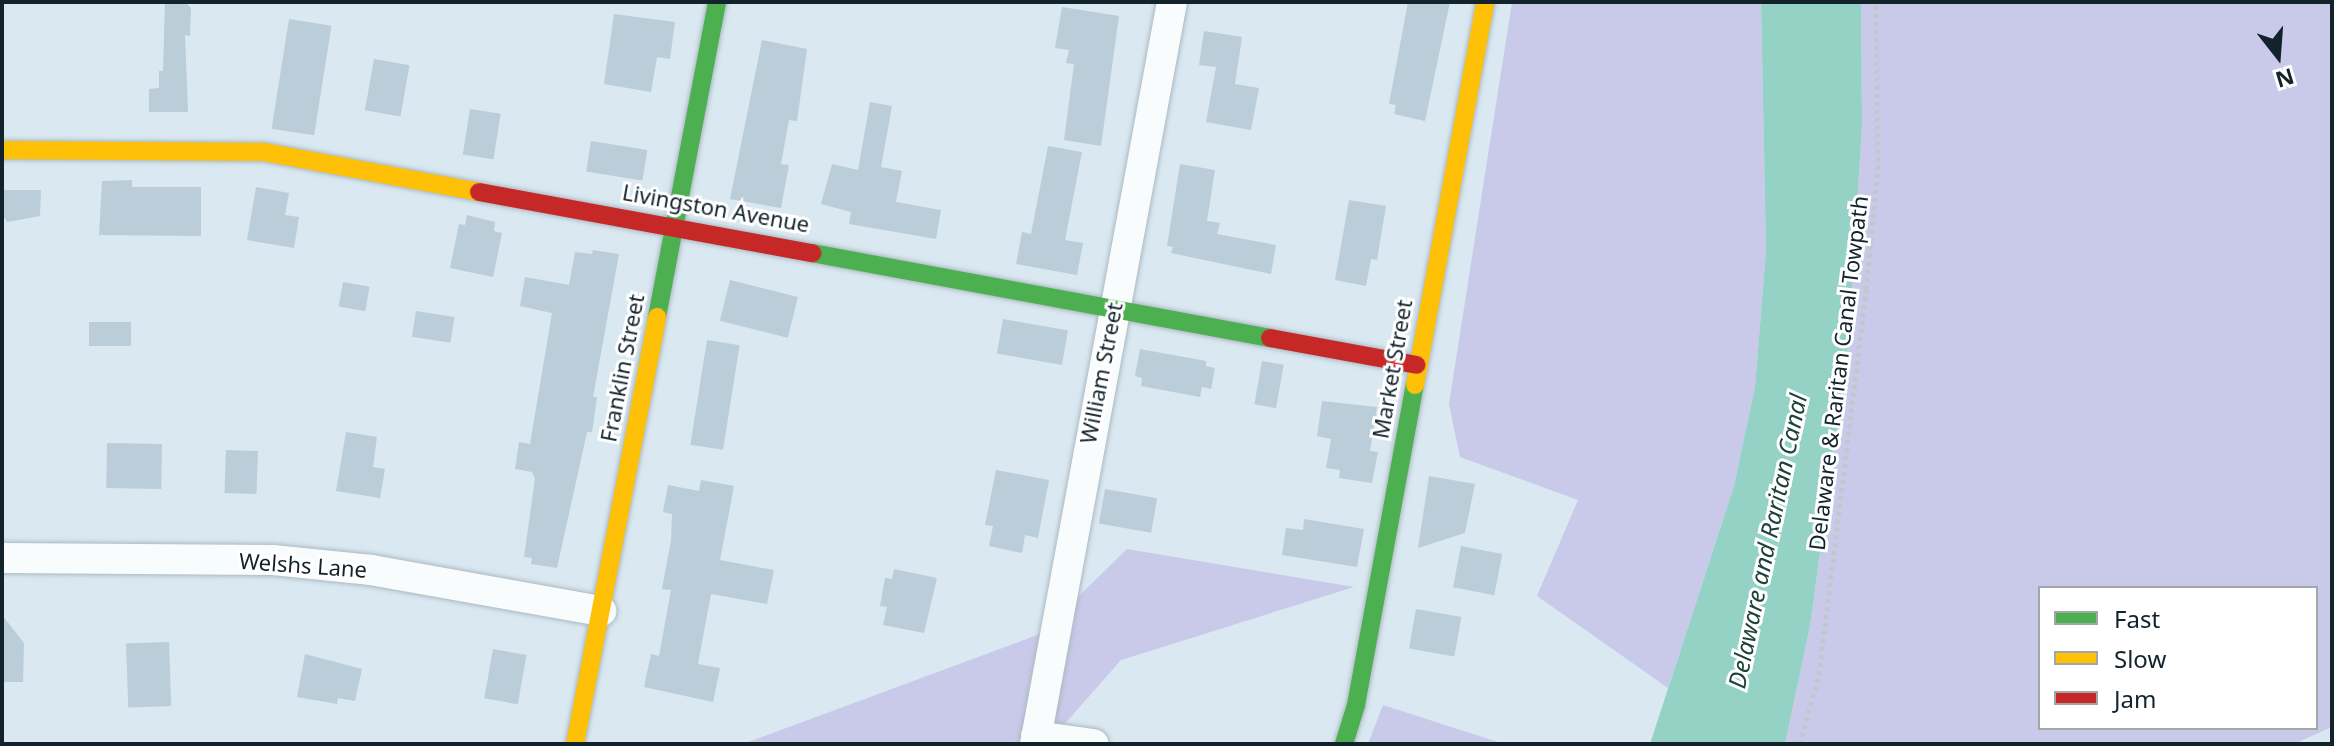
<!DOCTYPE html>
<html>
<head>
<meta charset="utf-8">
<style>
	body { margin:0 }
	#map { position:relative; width:2334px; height:746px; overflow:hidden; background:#dae8f1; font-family:"Noto Sans",sans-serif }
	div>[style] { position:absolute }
	.green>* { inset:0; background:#c9c9ea }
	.water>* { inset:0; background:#95d2c6 }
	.building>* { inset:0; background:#bacdd9; transform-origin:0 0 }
	.path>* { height:5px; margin-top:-2.5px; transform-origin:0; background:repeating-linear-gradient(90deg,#c1c7ca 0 4px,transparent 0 8px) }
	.roads { filter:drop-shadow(0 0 2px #abb9c1) drop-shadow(0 0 2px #abb9c1) }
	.street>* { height:30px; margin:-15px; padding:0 15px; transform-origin:15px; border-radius:15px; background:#f9fcfd }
	.fast>* { height:18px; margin:-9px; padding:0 9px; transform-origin:9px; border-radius:9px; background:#4caf50 }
	.slow>* { height:18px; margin:-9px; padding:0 9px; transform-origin:9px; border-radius:9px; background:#ffc107 }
	.jam>* { height:18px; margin:-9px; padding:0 9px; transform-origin:9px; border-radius:9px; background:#c62828 }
	span { translate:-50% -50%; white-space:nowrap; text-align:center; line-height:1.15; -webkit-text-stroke:6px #fff; paint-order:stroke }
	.street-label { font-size:22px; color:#13232c }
	.water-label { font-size:24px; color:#1d4239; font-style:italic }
	.frame { position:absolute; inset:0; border:4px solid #13232c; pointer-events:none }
	.legend { position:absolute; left:2038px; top:586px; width:280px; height:144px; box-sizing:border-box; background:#fff; border:2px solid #a1a7ab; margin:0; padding:10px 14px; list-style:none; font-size:24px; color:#13232c }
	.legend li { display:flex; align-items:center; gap:16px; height:40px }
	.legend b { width:40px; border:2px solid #a1a7ab }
	.north { position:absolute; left:2238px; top:16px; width:80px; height:80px; -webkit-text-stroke:6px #fff; paint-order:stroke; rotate:163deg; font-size:22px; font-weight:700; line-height:32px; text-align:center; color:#13232c }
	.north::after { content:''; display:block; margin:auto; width:28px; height:36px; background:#13232c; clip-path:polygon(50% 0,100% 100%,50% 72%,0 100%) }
</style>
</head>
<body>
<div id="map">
	<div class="green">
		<div style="clip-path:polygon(1512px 2px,1761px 2px,1766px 251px,1755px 387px,1734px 486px,1668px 688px,1537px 596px,1578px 500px,1460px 457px,1449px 404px)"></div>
		<div style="clip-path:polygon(evenodd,1861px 2px,2332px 2px,2332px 727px,2294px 744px,1785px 744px,1810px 626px,1849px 340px,1862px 125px,1861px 2px,2040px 588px,2316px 588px,2316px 728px,2040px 728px,2040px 588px)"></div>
		<div style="clip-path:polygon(1127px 549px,1354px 587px,1121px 660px,1047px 744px,743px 744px,1040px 634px)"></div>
		<div style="clip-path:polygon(1383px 705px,1504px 744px,1368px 744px)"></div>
	</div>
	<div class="water">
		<div style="clip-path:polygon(1761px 2px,1861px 2px,1862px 125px,1849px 340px,1810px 626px,1785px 744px,1650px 744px,1734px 486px,1755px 387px,1766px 251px)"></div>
	</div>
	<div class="building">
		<div style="clip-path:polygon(165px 2px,185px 2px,191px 8px,190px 36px,185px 35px,188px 112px,149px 112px,149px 89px,159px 88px,159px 71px,163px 71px)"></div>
		<div style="clip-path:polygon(1408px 2px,1450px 2px,1425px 121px,1394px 114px,1396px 105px,1389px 104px)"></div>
		<div style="clip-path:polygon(1062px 7px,1119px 16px,1101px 146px,1064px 140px,1074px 64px,1066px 63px,1069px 50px,1055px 48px)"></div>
		<div style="clip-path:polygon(614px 14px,675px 22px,670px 59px,657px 57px,651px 92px,604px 84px)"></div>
		<div style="left:289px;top:19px;width:43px;height:111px;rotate:9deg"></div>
		<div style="clip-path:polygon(1204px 31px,1242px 37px,1235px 84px,1259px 88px,1251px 130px,1206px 122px,1216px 67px,1199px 65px)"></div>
		<div style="clip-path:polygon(762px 40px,807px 49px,797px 121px,789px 120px,781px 164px,789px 165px,781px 208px,730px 199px)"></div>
		<div style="left:374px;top:59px;width:36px;height:52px;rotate:10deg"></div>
		<div style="clip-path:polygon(870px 102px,892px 106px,881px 167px,902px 171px,896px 202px,941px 210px,936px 239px,849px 224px,851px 212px,821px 204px,832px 164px,858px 170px)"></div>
		<div style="left:470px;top:109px;width:31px;height:46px;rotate:9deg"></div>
		<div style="left:591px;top:141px;width:57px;height:31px;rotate:9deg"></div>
		<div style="clip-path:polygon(1048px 146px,1082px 152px,1065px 240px,1083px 243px,1077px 275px,1016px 264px,1022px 232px,1031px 234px)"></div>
		<div style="clip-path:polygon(1180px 164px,1215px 170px,1207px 221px,1220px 223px,1217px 234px,1276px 245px,1271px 274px,1171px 253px,1173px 247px,1167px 246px)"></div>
		<div style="clip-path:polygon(132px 180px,132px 187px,201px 187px,201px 236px,99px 235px,102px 181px)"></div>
		<div style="clip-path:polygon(256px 187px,289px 193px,285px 215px,299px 217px,294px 248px,247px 240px)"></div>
		<div style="clip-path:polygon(2px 190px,41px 190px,40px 216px,7px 222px,2px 214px)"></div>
		<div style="clip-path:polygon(1349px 200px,1386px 206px,1377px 260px,1371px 259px,1366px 286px,1335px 280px)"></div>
		<div style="clip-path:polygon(467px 215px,495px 222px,494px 231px,502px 233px,493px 277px,450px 268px,459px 224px,465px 225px)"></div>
		<div style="clip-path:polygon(593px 250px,619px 254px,593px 397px,597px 397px,592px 432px,587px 432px,557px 568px,531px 564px,532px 558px,524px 557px,535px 479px,532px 472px,515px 469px,519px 442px,530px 444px,552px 313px,520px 306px,525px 277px,569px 285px,575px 252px,592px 254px)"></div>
		<div style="left:730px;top:280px;width:70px;height:42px;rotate:14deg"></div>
		<div style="left:343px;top:282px;width:27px;height:25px;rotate:10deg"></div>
		<div style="left:416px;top:311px;width:39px;height:26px;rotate:9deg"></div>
		<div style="left:1003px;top:319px;width:66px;height:35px;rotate:10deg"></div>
		<div style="left:131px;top:322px;width:24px;height:42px;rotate:90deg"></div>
		<div style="left:707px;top:340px;width:33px;height:106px;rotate:9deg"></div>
		<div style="clip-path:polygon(1140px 349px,1206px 361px,1206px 366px,1215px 368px,1211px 389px,1202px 387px,1200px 397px,1141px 386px,1142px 378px,1135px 376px)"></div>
		<div style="left:1262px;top:361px;width:22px;height:44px;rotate:10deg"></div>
		<div style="clip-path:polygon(1322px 401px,1377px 407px,1370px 451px,1378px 452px,1372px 483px,1339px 478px,1340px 470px,1326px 468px,1331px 439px,1317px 436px)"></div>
		<div style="clip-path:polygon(346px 432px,377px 437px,373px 467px,385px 469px,380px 498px,336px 491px)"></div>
		<div style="left:107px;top:443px;width:55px;height:45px;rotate:1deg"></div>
		<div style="left:226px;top:450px;width:32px;height:43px;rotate:2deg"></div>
		<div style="clip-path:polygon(996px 470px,1049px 480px,1038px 538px,1025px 535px,1022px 553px,989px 546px,993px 526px,985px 525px)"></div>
		<div style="clip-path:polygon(1429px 476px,1475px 484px,1465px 533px,1418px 548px)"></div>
		<div style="clip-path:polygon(701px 480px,734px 486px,720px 560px,774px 570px,767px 604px,711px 594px,698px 664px,720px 668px,713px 702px,644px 687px,651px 654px,659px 656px,671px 590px,662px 589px,671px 540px,672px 514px,663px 512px,668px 485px,699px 491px)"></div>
		<div style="left:1105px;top:489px;width:53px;height:35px;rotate:10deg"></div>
		<div style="clip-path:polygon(1304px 519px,1364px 529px,1357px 567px,1282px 555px,1286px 528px,1303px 530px)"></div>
		<div style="left:1461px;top:546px;width:42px;height:42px;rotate:11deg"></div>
		<div style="clip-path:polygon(894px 569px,937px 578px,924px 633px,883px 625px,887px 607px,880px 606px,885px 578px,892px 579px)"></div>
		<div style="left:1416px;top:609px;width:46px;height:40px;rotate:10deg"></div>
		<div style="clip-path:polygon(2px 615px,24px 643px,23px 682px,2px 682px)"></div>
		<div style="left:169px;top:642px;width:64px;height:43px;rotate:88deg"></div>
		<div style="left:493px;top:649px;width:34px;height:50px;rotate:10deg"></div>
		<div style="clip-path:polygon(305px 654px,362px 669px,355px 701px,338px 698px,337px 704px,297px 697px)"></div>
	</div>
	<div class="path">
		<div style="left:1800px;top:744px;width:73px;rotate:-74.8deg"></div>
		<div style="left:1819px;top:674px;width:388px;rotate:-83deg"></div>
		<div style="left:1866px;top:289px;width:121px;rotate:-84.3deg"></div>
		<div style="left:1878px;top:169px;width:167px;rotate:-90.7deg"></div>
	</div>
	<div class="roads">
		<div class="street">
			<div style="left:2px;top:558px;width:271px;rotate:0.4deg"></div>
			<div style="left:273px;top:560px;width:99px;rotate:5.8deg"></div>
			<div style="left:371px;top:570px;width:234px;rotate:10.1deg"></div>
			<div style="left:1036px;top:736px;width:58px;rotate:8deg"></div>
			<div style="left:1035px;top:744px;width:755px;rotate:-79.54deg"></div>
		</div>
		<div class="fast">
			<div style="left:812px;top:253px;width:466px;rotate:10.5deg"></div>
			<div style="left:657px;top:317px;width:321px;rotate:-79.2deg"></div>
			<div style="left:1344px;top:744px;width:41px;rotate:-72.9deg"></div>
			<div style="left:1356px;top:705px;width:325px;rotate:-79.6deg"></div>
		</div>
		<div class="slow">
			<div style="left:2px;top:150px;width:262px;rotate:0.4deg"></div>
			<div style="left:264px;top:152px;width:219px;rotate:10.5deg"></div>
			<div style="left:1415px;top:385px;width:389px;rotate:-79.6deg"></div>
			<div style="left:575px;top:744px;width:435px;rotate:-79.1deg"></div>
		</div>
		<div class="jam">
			<div style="left:479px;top:192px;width:339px;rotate:10.4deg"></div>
			<div style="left:1270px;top:338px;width:149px;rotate:10.4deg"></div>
		</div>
	</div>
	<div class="street-label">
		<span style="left:716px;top:208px;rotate:10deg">Livingston Avenue</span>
		<span style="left:622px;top:368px;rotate:-79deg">Franklin Street</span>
		<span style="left:1392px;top:369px;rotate:-80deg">Market Street</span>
		<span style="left:1101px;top:373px;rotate:-79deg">William Street</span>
		<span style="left:1838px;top:373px;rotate:-83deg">Delaware &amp; Raritan Canal Towpath</span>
		<span style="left:303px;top:565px;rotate:4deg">Welshs Lane</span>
	</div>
	<div class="water-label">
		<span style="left:1767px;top:541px;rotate:-78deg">Delaware and Raritan Canal</span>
	</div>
	<div class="frame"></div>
	<ul class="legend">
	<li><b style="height:10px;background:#4caf50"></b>Fast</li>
	<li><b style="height:10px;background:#ffc107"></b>Slow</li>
	<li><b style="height:10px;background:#c62828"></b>Jam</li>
	</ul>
	<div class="north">N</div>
</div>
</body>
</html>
